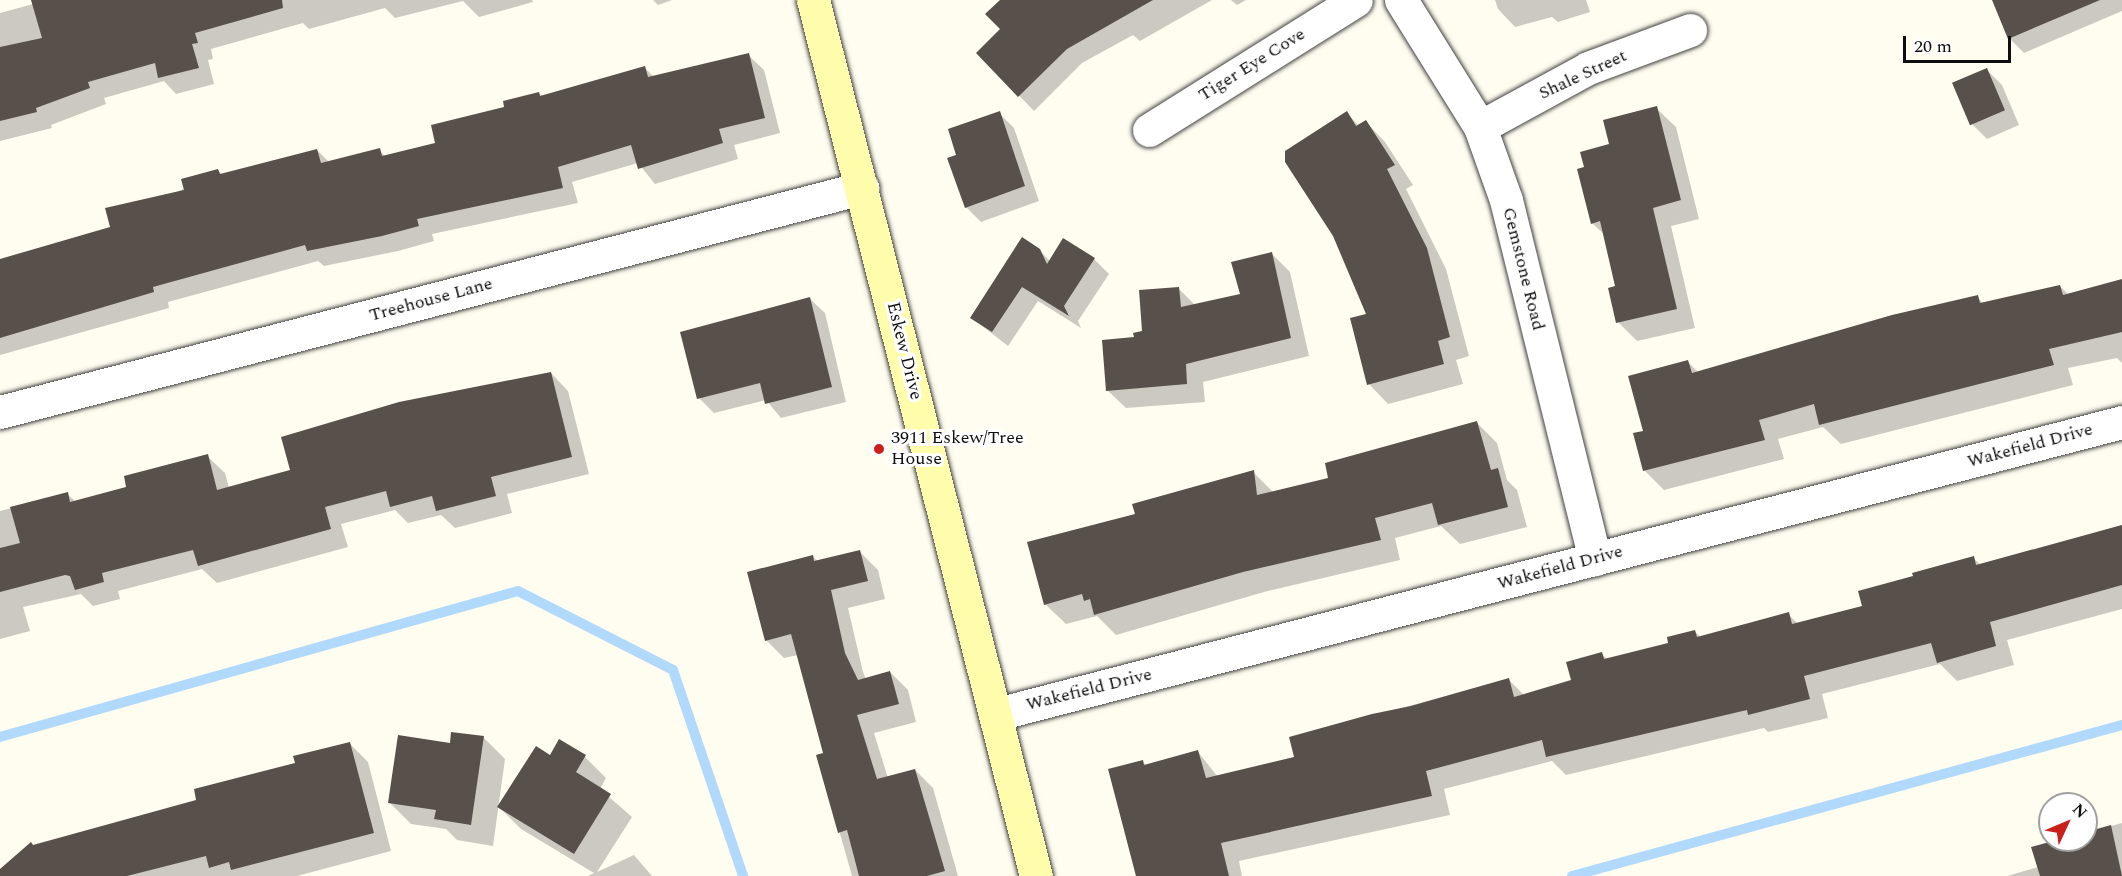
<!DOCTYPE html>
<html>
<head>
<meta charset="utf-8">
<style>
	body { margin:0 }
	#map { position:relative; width:2122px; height:876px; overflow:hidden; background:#fffdf0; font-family:Spectral,serif }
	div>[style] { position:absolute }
	.shadow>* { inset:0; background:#0003 }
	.stream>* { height:10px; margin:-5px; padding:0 5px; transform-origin:5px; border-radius:5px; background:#b0d9fb }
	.building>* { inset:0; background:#58504a; transform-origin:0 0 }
	.roads { filter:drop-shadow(0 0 2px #414141) drop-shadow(0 0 2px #414141) }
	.street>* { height:33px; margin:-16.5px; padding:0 16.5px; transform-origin:16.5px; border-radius:16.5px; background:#fff }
	.secondary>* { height:33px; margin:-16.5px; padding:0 16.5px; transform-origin:16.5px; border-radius:16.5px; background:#fffcab }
	.dots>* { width:16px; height:16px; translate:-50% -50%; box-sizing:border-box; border:3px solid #fff; border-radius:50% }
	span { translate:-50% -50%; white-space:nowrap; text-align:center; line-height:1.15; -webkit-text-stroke:6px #fff; paint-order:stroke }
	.street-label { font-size:18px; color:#0e0e0e }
	.poi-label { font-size:18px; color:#0e0e0e }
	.left { translate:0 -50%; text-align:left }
	.north { position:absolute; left:2038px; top:792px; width:60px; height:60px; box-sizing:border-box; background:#fff; border:2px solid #9f9f9f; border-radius:50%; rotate:46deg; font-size:16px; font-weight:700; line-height:24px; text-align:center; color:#0e0e0e }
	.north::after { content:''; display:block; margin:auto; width:21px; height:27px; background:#ca1f1b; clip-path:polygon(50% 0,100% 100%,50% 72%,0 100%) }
	.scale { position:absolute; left:1903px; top:36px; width:108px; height:27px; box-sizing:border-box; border:3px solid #0e0e0e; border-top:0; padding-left:8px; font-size:18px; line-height:21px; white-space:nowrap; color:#0e0e0e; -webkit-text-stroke:4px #fff; paint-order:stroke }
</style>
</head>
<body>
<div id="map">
	<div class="shadow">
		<div style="clip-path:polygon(48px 0,532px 0,533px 2px,479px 17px,463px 1px,395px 18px,385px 8px,309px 29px,303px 23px,211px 49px,213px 59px,208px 60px,214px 84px,176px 94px,164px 81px,104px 98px,106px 104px,51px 125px,52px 128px,0 141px,0 13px)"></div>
		<div style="clip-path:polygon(653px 0,672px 0,658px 5px)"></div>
		<div style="clip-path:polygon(1002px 0,1212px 0,1140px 41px,1133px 35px,1082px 63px,1034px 111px,978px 53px,1002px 29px)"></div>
		<div style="clip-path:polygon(1231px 0,1246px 0,1237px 5px)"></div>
		<div style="clip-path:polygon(1495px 0,1586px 0,1590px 12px,1558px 22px,1552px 17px,1515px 27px,1498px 9px)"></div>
		<div style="clip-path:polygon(2012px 0,2122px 0,2122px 11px,2024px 53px,2009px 38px)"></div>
		<div style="clip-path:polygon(748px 55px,764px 70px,780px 133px,734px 145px,738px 159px,655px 184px,638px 163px,572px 182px,578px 203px,432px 234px,434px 241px,398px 251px,324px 266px,318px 261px,168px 302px,169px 308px,0 355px,0 261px,111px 228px,218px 170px,222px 175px,317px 150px,329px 162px,379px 150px,386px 157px,437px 144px,539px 93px,543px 97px,645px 68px,654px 77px)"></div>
		<div style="clip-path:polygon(1987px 70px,2002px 85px,2019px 125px,1987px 139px,1972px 124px,1954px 85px)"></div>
		<div style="clip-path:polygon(1656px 108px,1676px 127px,1699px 219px,1671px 226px,1695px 328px,1637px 341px,1618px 322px,1616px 287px,1605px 235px,1592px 223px,1586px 168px)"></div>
		<div style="clip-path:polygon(1346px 112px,1359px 126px,1366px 122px,1385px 142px,1413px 185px,1406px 189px,1446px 269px,1469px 356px,1456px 360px,1463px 384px,1388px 404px,1369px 384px,1368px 315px)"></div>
		<div style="clip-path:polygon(999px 113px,1014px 128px,1039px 201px,981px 222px,966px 207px,958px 156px)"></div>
		<div style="clip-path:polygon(1039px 250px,1050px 261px,1094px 259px,1109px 274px,1078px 321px,1081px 328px,1038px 301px,1008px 346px,972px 318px)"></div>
		<div style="clip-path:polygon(1272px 254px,1290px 272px,1309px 356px,1203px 382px,1205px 402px,1126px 408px,1107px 390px,1136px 338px,1178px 288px,1195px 305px,1241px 295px)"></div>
		<div style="clip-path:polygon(2122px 280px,2122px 363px,2117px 358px,2068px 368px,2073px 385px,1841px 444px,1823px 427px,1778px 439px,1784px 459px,1664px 490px,1644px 470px,1645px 432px,1688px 362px,1699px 373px,1977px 297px,1984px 304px,2060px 286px,2069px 295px)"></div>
		<div style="clip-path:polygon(810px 299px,825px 313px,846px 402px,781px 418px,766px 400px,714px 413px,699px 398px)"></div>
		<div style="clip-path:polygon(551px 373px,568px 391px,589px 474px,507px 494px,512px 513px,455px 528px,441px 515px,408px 523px,395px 510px,341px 524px,348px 547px,217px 583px,202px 569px,118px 591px,120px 599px,93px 606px,81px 594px,23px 607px,30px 631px,0 639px,0 511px,67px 494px,76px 502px,128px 488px,207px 456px,225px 473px,229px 488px,292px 471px)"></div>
		<div style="clip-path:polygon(1477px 423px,1497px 443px,1507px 480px,1517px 490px,1527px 527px,1460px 544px,1441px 526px,1395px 538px,1400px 560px,1264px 592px,1116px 635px,1097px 616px,1066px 624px,1045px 604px,1137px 515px,1253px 472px,1274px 493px,1330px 479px)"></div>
		<div style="clip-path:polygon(2122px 525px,2122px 609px,2007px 640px,2014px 665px,1957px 681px,1940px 664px,1822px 694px,1828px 718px,1768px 732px,1764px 728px,1566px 775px,1552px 761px,1444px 789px,1450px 815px,1239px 861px,1242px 876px,1136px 876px,1110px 770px,1142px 761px,1146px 765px,1198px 752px,1218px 777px,1296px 759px,1291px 738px,1508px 679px,1524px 695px,1573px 681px,1602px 654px,1608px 660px,1670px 644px,1695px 632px,1701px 637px,1788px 614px,1798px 624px,1864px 607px,1973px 558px,1981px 565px)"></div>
		<div style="clip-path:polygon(860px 552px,878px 570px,885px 599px,848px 608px,863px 672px,866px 679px,890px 672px,908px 690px,916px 722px,874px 733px,888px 778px,915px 770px,933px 788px,958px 876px,852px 876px,818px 756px,824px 754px,798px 655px,784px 658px,766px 640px,813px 556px,818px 562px)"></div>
		<div style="clip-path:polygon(483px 737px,505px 759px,493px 846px,457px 840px,446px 829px,411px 824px,389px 802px,451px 744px)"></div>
		<div style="clip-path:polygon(349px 743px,368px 762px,391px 851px,297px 876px,0 876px,0 871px,33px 846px,198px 801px)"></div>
		<div style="clip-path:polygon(550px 757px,585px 757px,606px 778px,600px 789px,632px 817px,597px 872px,634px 855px,652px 876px,588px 876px,594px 873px,521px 829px,499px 807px)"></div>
		<div style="clip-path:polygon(2122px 823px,2122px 876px,2007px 876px,2038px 867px,2063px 840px,2086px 840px,2086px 833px)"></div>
	</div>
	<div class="stream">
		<div style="left:0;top:737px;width:538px;rotate:-15.74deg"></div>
		<div style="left:518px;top:591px;width:174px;rotate:27deg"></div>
		<div style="left:673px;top:670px;width:218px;rotate:71.2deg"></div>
		<div style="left:1572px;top:876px;width:570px;rotate:-15.35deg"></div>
	</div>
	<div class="building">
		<div style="clip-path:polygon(31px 0,282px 0,283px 8px,195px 33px,198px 43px,192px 44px,199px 68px,158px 78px,155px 63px,88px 82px,90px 88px,36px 108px,37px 112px,0 121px,0 47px,42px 38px)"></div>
		<div style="clip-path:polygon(1000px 0,1153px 0,1067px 49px,1018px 97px,976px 53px,1000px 29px,985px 14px)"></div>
		<div style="clip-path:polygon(1992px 0,2100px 0,2008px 39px)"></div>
		<div style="clip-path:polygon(749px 53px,765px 118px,719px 129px,723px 143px,638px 169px,631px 145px,558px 167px,563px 188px,417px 219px,419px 226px,382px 236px,307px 251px,305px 245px,153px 287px,154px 292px,0 338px,0 259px,110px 227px,105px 208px,184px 190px,181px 179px,218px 169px,220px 174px,317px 149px,321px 163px,380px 148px,382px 156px,435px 143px,431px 125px,504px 107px,503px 101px,539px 92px,540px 96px,645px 66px,648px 77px)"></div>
		<div style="left:1987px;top:68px;width:46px;height:38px;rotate:67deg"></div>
		<div style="clip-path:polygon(1657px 106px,1681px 200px,1653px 208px,1677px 309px,1616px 323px,1608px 288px,1615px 286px,1600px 221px,1591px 224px,1577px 169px,1584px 167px,1580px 152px,1609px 144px,1603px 120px)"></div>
		<div style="clip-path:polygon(1000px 111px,1025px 186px,965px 208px,947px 158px,956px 155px,948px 129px)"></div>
		<div style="clip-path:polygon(1347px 111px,1356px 126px,1366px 120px,1395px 165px,1387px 169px,1427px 248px,1450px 337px,1438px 341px,1444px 364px,1367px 385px,1350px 318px,1366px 314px,1333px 236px,1285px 162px,1285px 151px)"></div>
		<div style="clip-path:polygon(1022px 237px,1040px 249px,1047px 264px,1063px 238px,1095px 258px,1064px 306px,1069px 316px,1022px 287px,992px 332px,970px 318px)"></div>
		<div style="clip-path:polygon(1272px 252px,1291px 338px,1186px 364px,1187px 384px,1106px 391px,1102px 340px,1134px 337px,1133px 333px,1142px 331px,1139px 290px,1179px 287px,1181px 307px,1240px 294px,1231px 262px)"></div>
		<div style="clip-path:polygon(2122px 279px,2122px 332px,2049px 349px,2054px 365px,1819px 425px,1814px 404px,1759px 420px,1765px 440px,1643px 471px,1633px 433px,1643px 431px,1628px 376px,1688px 360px,1692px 373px,1892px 315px,1978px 295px,1980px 303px,2060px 285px,2063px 295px)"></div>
		<div style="clip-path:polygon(810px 297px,832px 387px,765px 404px,760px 383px,697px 399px,680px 332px)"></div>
		<div style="clip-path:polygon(551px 372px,572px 457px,491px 477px,496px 496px,436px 511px,432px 496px,390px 507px,386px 491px,325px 507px,331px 529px,198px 566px,193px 550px,102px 573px,104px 582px,75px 590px,70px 576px,65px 575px,0 592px,0 548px,20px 543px,10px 507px,68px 492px,70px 502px,126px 487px,124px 476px,208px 454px,217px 490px,290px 470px,281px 437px,399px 402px)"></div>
		<div style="clip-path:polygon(1477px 421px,1491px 470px,1498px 468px,1508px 507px,1438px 525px,1432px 503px,1375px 518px,1381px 540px,1243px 572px,1094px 615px,1090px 599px,1084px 601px,1082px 594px,1044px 605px,1027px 542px,1135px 514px,1132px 504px,1254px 470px,1257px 495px,1328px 478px,1325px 463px)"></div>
		<div style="clip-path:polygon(2122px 525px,2122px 585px,1990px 622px,1996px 646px,1937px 663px,1931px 643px,1804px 676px,1810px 699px,1748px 715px,1747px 710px,1546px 757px,1542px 740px,1426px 771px,1432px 796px,1221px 843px,1229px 876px,1136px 876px,1108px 769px,1143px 760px,1144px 765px,1198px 750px,1206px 778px,1294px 757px,1289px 737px,1372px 714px,1411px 706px,1509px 678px,1514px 697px,1571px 680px,1566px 662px,1602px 652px,1604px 659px,1668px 643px,1667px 637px,1695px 630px,1697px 637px,1789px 612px,1792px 624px,1862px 606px,1858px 591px,1913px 576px,1912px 573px,1974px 556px,1976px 565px)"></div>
		<div style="clip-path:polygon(860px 550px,868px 581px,831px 590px,845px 653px,858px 680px,890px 671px,899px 704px,857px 715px,877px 779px,915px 769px,945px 871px,927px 876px,859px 876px,847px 830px,838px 833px,816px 755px,823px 753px,791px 634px,765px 641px,747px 572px,813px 555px,814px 561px)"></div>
		<div style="clip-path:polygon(451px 732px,484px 736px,471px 825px,434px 819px,436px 810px,388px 803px,398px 735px,450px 743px)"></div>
		<div style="clip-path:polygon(559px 739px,586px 755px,576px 772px,611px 794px,574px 854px,497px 807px,536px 746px,550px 755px)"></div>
		<div style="clip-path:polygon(350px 742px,374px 833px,231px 870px,229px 862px,209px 868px,206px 856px,127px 876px,0 876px,0 869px,31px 842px,33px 845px,196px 800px,194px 789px,295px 763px,293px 756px)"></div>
		<div style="clip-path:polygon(2111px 825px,2122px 876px,2040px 876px,2031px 847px,2057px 840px,2086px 840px,2086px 832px)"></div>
	</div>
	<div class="roads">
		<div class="street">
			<div style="left:1401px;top:0;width:150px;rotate:58.1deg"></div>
			<div style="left:1480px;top:127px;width:77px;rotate:70.4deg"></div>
			<div style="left:1506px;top:200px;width:370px;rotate:76.1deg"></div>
			<div style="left:1480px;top:127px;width:123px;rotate:-28.6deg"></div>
			<div style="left:1588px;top:68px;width:109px;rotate:-20.4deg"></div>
			<div style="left:1149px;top:130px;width:244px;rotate:-32.1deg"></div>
			<div style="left:0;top:412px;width:891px;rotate:-14.57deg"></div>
			<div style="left:997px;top:714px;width:1162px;rotate:-14.55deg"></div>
		</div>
		<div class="secondary">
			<div style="left:813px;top:0;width:904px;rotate:75.72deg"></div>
		</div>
	</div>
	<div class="dots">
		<div style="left:879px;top:449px;background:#ca1f1b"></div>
	</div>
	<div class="street-label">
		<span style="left:1252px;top:65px;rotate:-32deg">Tiger Eye Cove</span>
		<span style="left:1583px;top:75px;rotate:-25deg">Shale Street</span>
		<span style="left:1523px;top:269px;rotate:76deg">Gemstone Road</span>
		<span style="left:431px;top:300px;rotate:-15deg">Treehouse Lane</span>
		<span style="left:904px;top:351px;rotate:76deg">Eskew Drive</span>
		<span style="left:2030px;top:446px;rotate:-15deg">Wakefield Drive</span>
		<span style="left:1560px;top:568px;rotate:-15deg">Wakefield Drive</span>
		<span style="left:1089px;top:690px;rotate:-14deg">Wakefield Drive</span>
	</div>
	<div class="poi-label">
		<span class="left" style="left:891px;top:449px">3911 Eskew/Tree<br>House</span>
	</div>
	<div class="north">N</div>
	<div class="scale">20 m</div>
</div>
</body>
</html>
